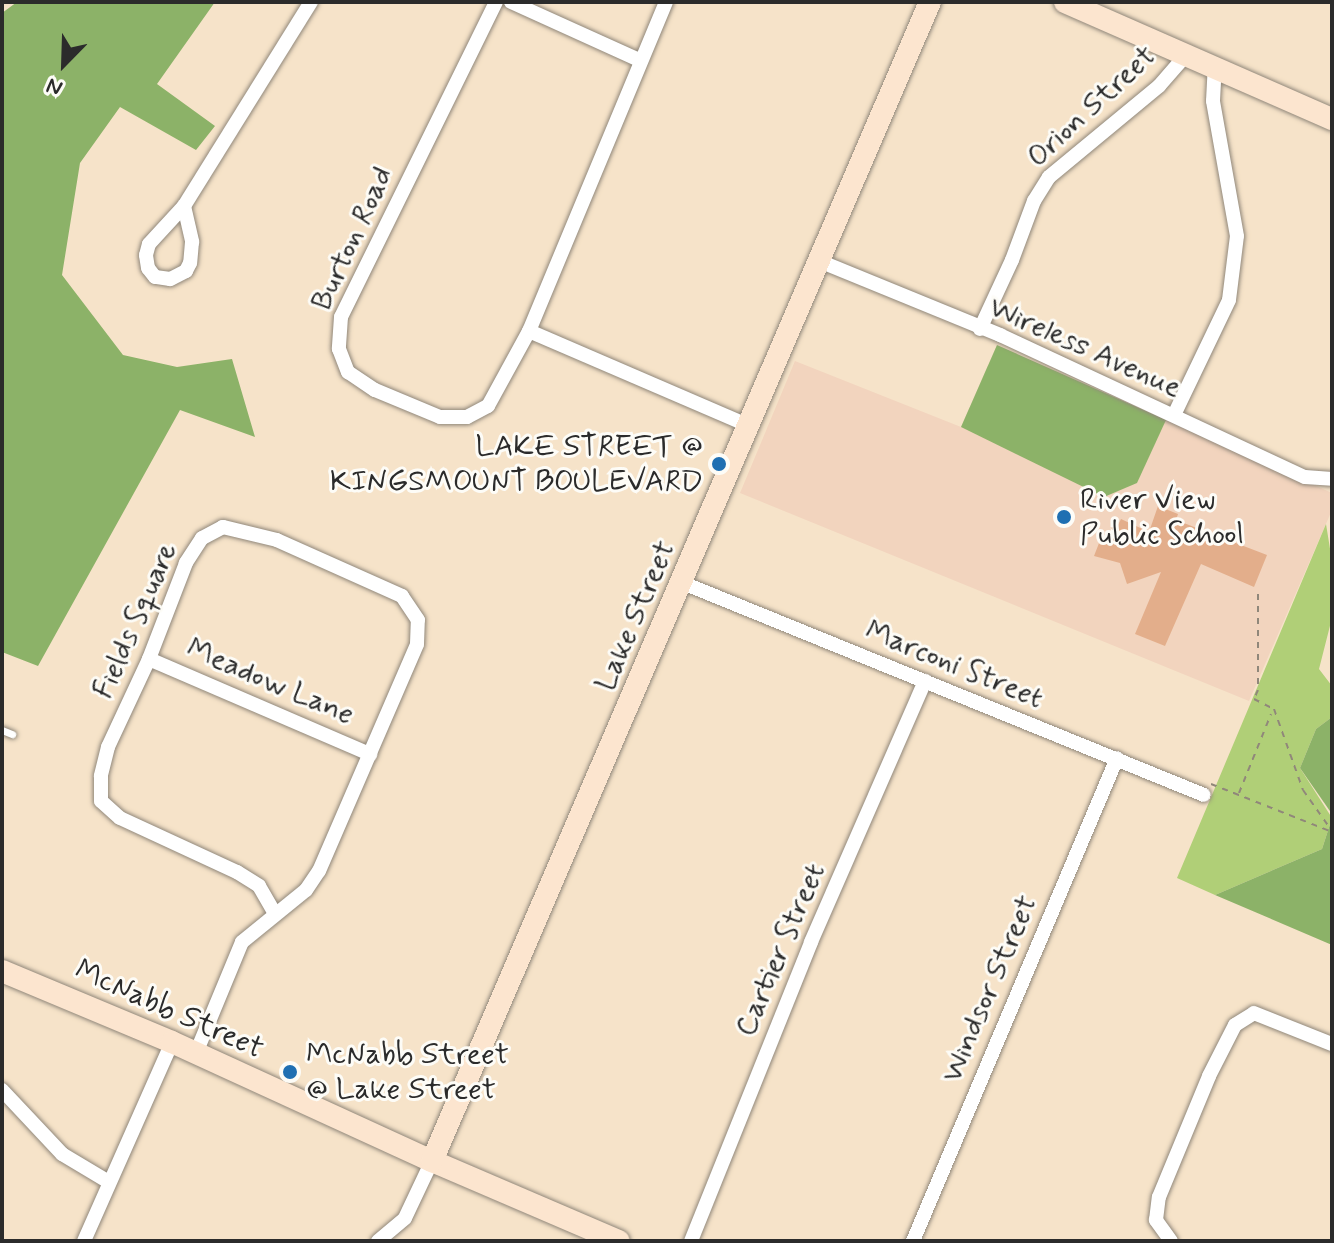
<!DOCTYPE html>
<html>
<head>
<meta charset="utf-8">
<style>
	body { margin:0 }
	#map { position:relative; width:1334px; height:1243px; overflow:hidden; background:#f6e3c9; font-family:Mynerve,sans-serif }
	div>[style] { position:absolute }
	.built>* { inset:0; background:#f2d4be }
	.green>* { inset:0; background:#b0cf77 }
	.forest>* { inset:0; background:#8cb268 }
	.building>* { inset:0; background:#e3ae8b }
	.path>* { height:2px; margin-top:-1px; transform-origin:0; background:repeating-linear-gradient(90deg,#90877a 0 6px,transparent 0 12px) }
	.roads { filter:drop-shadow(0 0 2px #90877a) drop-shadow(0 0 2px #90877a) }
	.lane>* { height:7px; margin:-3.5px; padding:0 3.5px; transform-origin:3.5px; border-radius:3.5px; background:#fff }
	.street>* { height:14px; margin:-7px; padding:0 7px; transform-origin:7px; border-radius:7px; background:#fff }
	.secondary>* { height:22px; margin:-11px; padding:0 11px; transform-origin:11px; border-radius:11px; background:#fce5cf }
	.dots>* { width:22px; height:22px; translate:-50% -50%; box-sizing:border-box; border:4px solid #fdfcf7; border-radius:50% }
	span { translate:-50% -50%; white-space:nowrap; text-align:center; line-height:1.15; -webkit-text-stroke:6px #fdfcf7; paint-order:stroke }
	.street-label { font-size:30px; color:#2b2b2b }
	.poi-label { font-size:30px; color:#2b2b2b }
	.right { translate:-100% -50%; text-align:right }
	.left { translate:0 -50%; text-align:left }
	.frame { position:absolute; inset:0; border:4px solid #2b2b2b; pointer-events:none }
	.north { position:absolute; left:24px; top:24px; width:80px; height:80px; -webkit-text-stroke:6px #fdfcf7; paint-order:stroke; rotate:203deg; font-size:22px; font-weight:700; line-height:32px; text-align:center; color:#2b2b2b }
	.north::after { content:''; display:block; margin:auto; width:28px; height:36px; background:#2b2b2b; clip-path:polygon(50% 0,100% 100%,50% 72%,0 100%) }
</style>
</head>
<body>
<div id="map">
	<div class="built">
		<div style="clip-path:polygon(997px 345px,1332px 493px,1332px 510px,1249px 701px,740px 493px,795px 361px,961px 427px)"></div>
	</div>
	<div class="green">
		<div style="clip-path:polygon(1326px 524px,1332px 561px,1332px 618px,1319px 669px,1332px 686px,1332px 717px,1316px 729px,1300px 768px,1332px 818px,1322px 849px,1215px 895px,1177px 878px)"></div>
	</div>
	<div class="forest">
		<div style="clip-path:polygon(17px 2px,215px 2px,157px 84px,215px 126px,196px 150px,120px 107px,80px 163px,62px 275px,123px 355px,177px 367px,232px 359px,255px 437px,180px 410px,38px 666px,2px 652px,2px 13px)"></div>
		<div style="clip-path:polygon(997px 345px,1166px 420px,1137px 483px,1104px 497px,961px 427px)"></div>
		<div style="clip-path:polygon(1332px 717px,1332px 814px,1300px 768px,1316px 729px)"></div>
		<div style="clip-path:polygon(1332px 818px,1332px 945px,1215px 895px,1322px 849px)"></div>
	</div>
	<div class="building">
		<div style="clip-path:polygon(1158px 506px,1178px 514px,1176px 520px,1267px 555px,1254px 587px,1201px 564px,1165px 646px,1135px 634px,1161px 572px,1127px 584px,1120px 563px,1094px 556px,1101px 538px,1110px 541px,1121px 519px,1149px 532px)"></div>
	</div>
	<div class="path">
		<div style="left:1258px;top:594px;width:96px;rotate:90deg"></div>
		<div style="left:1258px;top:690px;width:10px;rotate:114deg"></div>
		<div style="left:1254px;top:699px;width:22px;rotate:27deg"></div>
		<div style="left:1274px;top:709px;width:86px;rotate:70.3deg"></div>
		<div style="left:1303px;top:790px;width:50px;rotate:54.7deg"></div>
		<div style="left:1211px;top:784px;width:130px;rotate:21.6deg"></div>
		<div style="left:1239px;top:793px;width:85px;rotate:-67.9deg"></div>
	</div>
	<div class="roads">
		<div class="lane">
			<div style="left:2px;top:730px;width:11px;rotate:22deg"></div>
		</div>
		<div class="street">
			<div style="left:496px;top:2px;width:351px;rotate:116.2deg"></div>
			<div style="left:341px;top:317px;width:32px;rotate:94deg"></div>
			<div style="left:339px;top:349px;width:25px;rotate:69deg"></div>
			<div style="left:348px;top:372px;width:32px;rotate:34deg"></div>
			<div style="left:375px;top:390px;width:70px;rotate:22.6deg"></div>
			<div style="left:440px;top:417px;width:27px"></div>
			<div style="left:467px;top:417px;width:24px;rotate:-28deg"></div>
			<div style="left:488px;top:406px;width:85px;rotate:-61.3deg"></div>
			<div style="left:511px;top:2px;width:141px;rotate:24.4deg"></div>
			<div style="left:666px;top:2px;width:356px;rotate:112.6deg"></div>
			<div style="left:529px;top:331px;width:241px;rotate:23.3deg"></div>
			<div style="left:184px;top:206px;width:37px;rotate:77deg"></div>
			<div style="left:192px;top:242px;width:21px;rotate:95deg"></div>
			<div style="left:190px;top:263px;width:9px;rotate:117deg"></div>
			<div style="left:186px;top:271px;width:18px;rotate:153deg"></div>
			<div style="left:170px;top:279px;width:15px;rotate:-172deg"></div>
			<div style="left:155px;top:277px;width:11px;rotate:-128deg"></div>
			<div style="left:148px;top:268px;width:13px;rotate:-99deg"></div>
			<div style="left:146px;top:255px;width:11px;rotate:-75deg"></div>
			<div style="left:149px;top:244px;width:52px;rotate:-47.4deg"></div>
			<div style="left:184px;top:206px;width:240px;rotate:-58.1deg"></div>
			<div style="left:819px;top:261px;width:196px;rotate:22.2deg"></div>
			<div style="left:1000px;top:335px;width:336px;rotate:25deg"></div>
			<div style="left:1305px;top:477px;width:27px;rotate:4deg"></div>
			<div style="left:980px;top:329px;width:76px;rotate:-65.1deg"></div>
			<div style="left:1012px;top:260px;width:63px;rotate:-69.6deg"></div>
			<div style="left:1034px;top:201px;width:28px;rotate:-58deg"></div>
			<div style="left:1049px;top:177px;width:143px;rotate:-39.6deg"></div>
			<div style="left:1159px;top:86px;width:40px;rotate:-49deg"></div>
			<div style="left:1174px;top:415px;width:127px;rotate:-64.4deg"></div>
			<div style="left:1229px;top:300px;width:64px;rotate:-82.9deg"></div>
			<div style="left:1237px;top:236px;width:137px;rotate:-100.1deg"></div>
			<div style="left:1213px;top:101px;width:34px;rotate:-87deg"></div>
			<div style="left:683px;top:583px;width:562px;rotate:22.14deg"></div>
			<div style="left:149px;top:659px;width:241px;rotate:23.3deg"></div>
			<div style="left:196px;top:1053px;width:120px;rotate:-67.5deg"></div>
			<div style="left:242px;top:942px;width:82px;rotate:-39.1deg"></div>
			<div style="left:306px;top:890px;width:23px;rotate:-56deg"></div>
			<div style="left:319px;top:871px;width:247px;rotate:-66.6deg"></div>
			<div style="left:417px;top:644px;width:24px;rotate:-88deg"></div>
			<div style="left:418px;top:620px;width:29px;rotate:-124deg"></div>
			<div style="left:402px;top:596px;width:137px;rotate:-155.9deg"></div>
			<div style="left:277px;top:540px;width:56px;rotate:-166.5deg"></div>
			<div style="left:223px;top:527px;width:24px;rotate:152deg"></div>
			<div style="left:202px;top:538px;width:30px;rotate:123deg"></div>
			<div style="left:186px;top:563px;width:103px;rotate:111.1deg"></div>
			<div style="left:149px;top:659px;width:97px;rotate:115deg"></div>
			<div style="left:108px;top:747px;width:30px;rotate:104deg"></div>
			<div style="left:101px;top:776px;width:25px;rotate:90deg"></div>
			<div style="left:101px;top:801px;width:25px;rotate:42deg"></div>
			<div style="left:120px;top:818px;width:129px;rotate:24.8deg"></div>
			<div style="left:237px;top:872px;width:26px;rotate:32deg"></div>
			<div style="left:259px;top:886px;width:32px;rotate:60deg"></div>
			<div style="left:2px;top:1090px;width:88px;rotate:46.8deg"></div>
			<div style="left:62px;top:1154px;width:55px;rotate:30.8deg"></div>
			<div style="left:84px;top:1241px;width:218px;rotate:-66.1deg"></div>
			<div style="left:378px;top:1241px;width:35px;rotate:-40deg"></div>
			<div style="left:405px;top:1218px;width:63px;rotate:-64.7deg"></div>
			<div style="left:691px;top:1241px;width:322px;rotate:-68.1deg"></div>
			<div style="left:811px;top:942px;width:285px;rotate:-66.4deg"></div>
			<div style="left:913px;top:1241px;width:524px;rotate:-67.1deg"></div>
			<div style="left:1171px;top:1241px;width:26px;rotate:-126deg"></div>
			<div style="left:1156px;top:1220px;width:23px;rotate:-83deg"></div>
			<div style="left:1159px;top:1197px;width:131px;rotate:-67.5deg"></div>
			<div style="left:1209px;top:1076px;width:57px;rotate:-63deg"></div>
			<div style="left:1235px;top:1025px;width:22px;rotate:-32deg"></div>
			<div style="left:1254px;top:1013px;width:84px;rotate:21.7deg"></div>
		</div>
		<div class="secondary">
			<div style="left:1065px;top:2px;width:292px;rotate:23.7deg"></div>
			<div style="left:2px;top:971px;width:184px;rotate:22.7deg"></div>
			<div style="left:172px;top:1042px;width:286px;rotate:24.6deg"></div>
			<div style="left:432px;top:1161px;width:203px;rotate:23.2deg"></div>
			<div style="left:432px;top:1161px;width:1261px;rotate:-66.75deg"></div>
		</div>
	</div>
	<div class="dots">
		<div style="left:719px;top:464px;background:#1f6fb2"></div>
		<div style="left:1064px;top:517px;background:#1f6fb2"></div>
		<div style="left:290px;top:1072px;background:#1f6fb2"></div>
	</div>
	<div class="street-label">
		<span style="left:1092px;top:107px;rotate:-43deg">Orion Street</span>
		<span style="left:353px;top:239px;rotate:-65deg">Burton Road</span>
		<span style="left:1085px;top:348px;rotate:24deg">Wireless Avenue</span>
		<span style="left:636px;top:616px;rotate:-67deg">Lake Street</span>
		<span style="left:136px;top:621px;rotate:-66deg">Fields Square</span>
		<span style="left:954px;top:665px;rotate:22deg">Marconi Street</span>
		<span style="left:270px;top:682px;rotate:23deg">Meadow Lane</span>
		<span style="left:781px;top:950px;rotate:-67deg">Cartier Street</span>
		<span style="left:990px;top:989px;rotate:-67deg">Windsor Street</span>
		<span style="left:169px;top:1010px;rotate:24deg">McNabb Street</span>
	</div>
	<div class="poi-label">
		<span class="right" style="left:703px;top:464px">LAKE STREET @<br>KINGSMOUNT BOULEVARD</span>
		<span class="left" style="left:1080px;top:517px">River View<br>Public School</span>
		<span class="left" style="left:306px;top:1072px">McNabb Street<br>@ Lake Street</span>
	</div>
	<div class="frame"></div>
	<div class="north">N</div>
</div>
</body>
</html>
